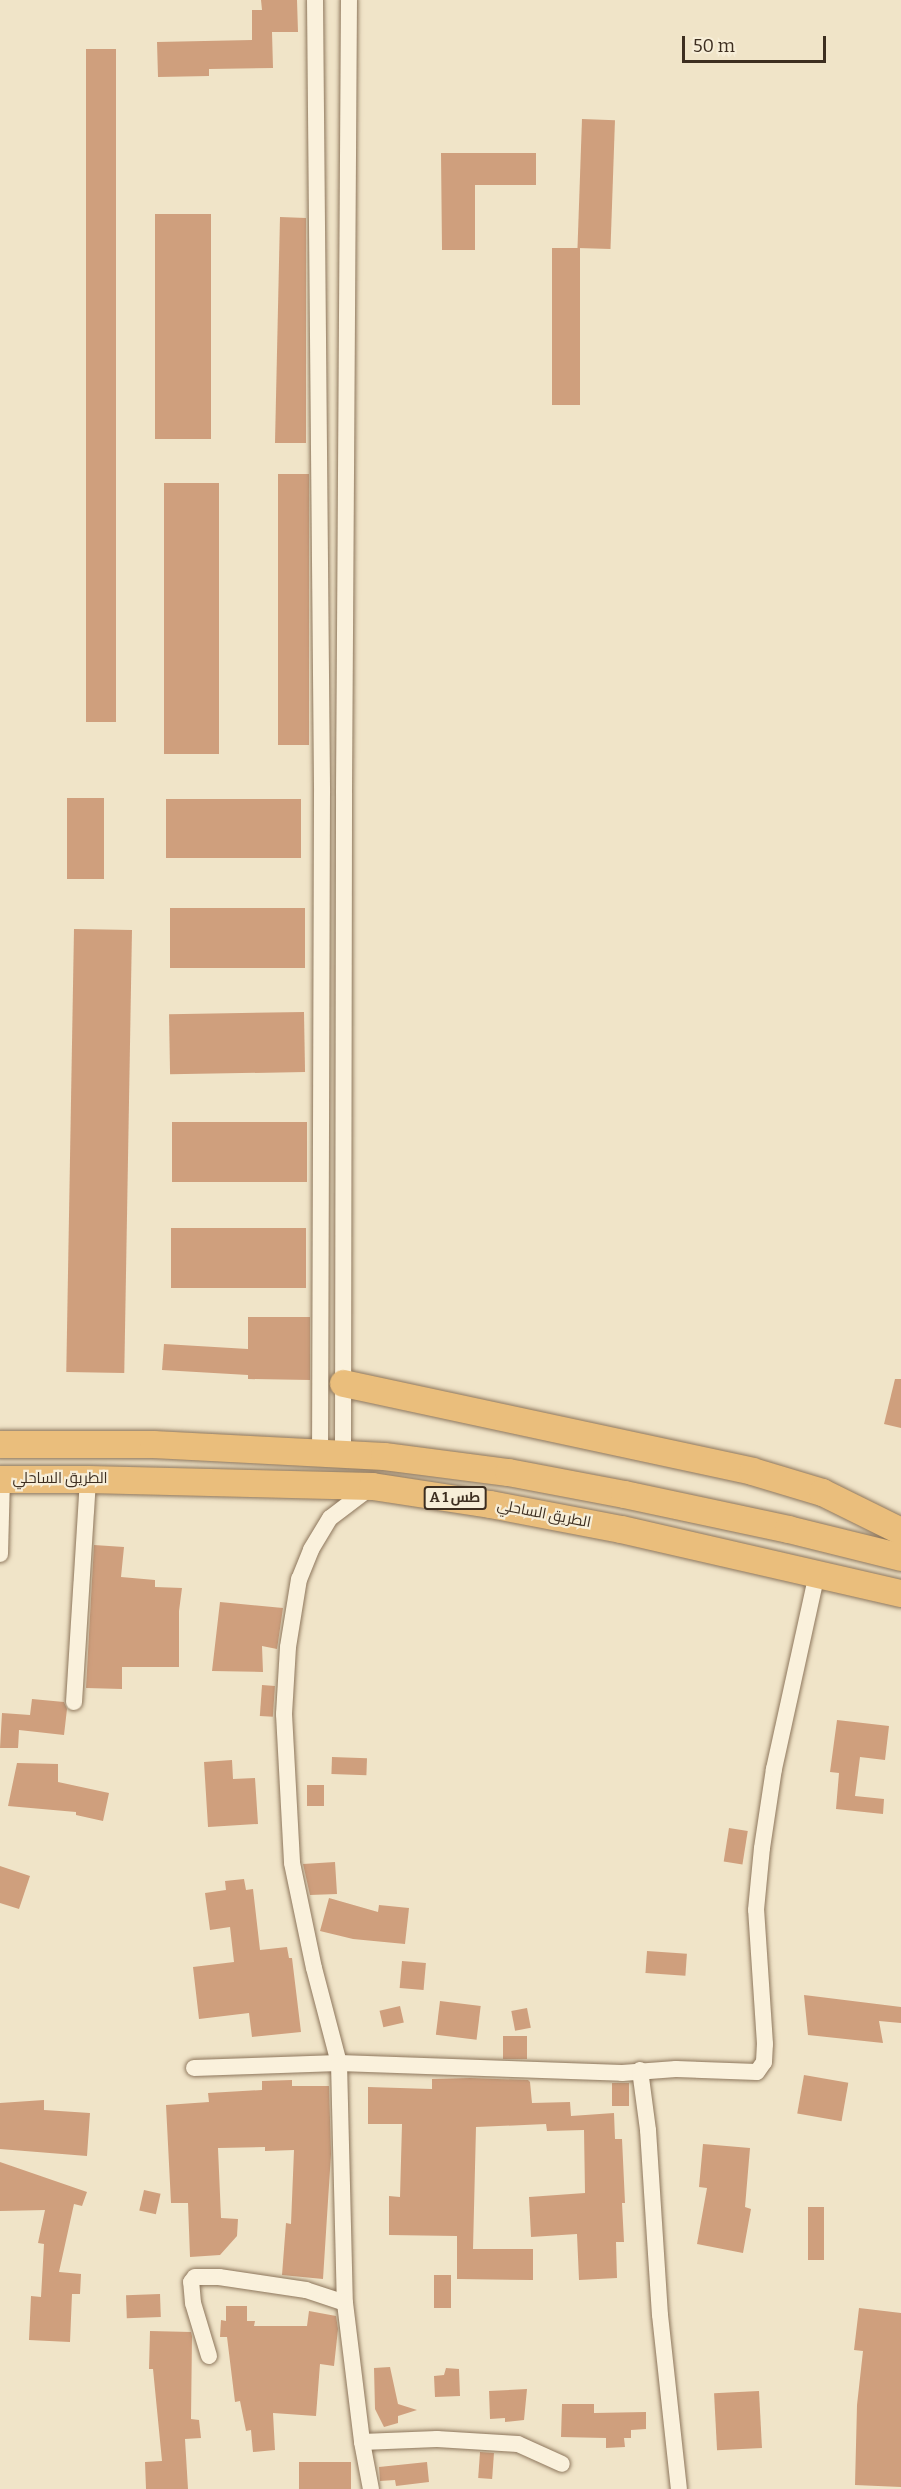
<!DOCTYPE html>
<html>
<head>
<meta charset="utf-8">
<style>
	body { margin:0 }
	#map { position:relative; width:901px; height:2489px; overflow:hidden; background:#f0e4c8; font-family:Bitter,Cairo,serif }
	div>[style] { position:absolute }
	.building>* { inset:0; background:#cf9f7d; transform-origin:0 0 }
	.roads { filter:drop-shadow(0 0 2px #8d765c) drop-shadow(0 0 2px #8d765c) }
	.minor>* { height:16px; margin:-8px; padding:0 8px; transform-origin:8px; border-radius:8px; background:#faf1dc }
	.trunk>* { height:27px; margin:-13.5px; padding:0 13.5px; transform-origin:13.5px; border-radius:13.5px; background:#eabe7c }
	span { translate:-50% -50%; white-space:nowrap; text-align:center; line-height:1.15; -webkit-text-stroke:4.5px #f7eed8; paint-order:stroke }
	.shield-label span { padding:2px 4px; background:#f7eed8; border:2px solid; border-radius:4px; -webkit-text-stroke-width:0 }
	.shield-label { font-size:14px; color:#3d2e20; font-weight:700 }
	.street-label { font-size:15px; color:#3d2e20 }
	.scale { position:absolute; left:682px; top:36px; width:144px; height:27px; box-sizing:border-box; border:3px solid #3d2e20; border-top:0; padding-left:8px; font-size:18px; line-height:21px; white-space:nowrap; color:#3d2e20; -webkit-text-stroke:4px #f7eed8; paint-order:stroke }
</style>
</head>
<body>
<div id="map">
	<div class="building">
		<div style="clip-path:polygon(261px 0,297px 0,298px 32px,272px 32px,273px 68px,209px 69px,209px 76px,158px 77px,157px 42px,252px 40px,252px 10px,262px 10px)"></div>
		<div style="left:86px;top:49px;width:30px;height:673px"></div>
		<div style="left:582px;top:119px;width:33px;height:129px;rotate:2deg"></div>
		<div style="clip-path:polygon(441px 153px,536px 153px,536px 185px,475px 185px,475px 250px,442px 250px)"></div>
		<div style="left:155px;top:214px;width:56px;height:225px"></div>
		<div style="clip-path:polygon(280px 217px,306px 218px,306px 443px,275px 443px)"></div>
		<div style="left:552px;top:248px;width:28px;height:157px"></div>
		<div style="left:278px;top:474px;width:31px;height:271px"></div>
		<div style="left:164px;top:483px;width:55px;height:271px"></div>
		<div style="left:67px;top:798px;width:37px;height:81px"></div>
		<div style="left:166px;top:799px;width:135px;height:59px"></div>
		<div style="left:305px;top:908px;width:60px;height:135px;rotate:90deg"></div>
		<div style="left:74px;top:929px;width:58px;height:443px;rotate:1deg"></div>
		<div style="left:304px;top:1012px;width:60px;height:135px;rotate:89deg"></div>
		<div style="left:172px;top:1122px;width:135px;height:60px"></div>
		<div style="left:171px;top:1228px;width:135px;height:60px"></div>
		<div style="clip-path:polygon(248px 1317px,310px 1317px,310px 1380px,248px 1379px,248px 1375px,162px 1370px,164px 1344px,248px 1349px)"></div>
		<div style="clip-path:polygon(895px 1379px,901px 1379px,901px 1428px,884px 1424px)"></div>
		<div style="clip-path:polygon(94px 1545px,124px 1547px,121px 1577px,155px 1580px,155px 1587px,182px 1588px,179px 1611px,179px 1667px,122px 1667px,122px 1689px,86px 1688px)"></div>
		<div style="clip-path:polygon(220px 1602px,283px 1608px,277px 1649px,262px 1646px,263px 1672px,212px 1671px)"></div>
		<div style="left:262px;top:1685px;width:13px;height:31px;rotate:4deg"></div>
		<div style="clip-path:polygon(32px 1699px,64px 1702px,67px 1709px,64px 1735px,19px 1730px,18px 1748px,0 1748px,2px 1713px,30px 1715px)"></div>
		<div style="clip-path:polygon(837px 1720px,889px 1726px,885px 1760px,860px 1757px,855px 1796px,884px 1799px,883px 1814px,836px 1809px,839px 1773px,830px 1772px)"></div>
		<div style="left:332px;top:1757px;width:35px;height:17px;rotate:2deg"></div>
		<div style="clip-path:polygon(232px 1760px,233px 1779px,255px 1778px,258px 1824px,208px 1827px,204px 1762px)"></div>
		<div style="clip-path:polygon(17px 1763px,58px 1764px,58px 1782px,109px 1793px,103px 1821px,76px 1815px,76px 1812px,8px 1806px)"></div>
		<div style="left:307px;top:1785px;width:17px;height:21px"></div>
		<div style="left:729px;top:1828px;width:19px;height:34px;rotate:9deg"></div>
		<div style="clip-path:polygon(335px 1862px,337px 1894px,310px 1895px,303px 1864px)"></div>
		<div style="clip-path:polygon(0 1866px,30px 1876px,19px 1909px,0 1903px)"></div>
		<div style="clip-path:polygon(244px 1879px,246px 1890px,253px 1889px,260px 1950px,287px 1947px,289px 1958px,292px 1958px,301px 2032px,252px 2037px,249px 2013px,199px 2019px,193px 1967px,234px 1962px,230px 1927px,210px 1930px,205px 1893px,226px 1890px,225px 1881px)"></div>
		<div style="clip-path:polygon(329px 1898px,378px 1912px,379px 1905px,409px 1908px,405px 1944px,353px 1939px,320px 1931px)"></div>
		<div style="left:647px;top:1951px;width:40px;height:22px;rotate:4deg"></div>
		<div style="left:402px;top:1961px;width:24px;height:27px;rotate:5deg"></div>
		<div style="clip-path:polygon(804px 1995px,901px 2007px,901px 2023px,879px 2021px,883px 2043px,808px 2035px)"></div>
		<div style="left:440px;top:2001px;width:41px;height:34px;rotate:7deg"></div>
		<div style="left:400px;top:2006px;width:17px;height:21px;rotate:77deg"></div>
		<div style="left:527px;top:2008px;width:20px;height:16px;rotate:79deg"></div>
		<div style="left:527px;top:2036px;width:23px;height:24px;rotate:90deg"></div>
		<div style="left:804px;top:2075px;width:45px;height:39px;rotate:10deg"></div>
		<div style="clip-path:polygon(470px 2078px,528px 2080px,530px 2082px,532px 2103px,570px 2102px,571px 2116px,614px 2113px,615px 2139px,622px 2139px,625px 2203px,622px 2203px,624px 2242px,616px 2242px,617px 2278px,579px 2280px,577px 2234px,531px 2237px,529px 2197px,585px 2193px,584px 2130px,547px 2131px,546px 2124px,476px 2127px,473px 2249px,533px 2249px,533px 2280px,457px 2279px,457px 2236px,389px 2235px,389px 2196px,400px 2197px,402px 2124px,368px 2124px,368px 2087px,432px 2089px,432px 2079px)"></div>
		<div style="clip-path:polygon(292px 2080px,292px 2086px,329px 2086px,331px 2154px,323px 2279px,282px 2275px,286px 2223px,291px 2224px,294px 2150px,265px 2151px,265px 2147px,218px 2148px,221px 2218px,238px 2219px,237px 2236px,220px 2255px,190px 2257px,188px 2203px,171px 2203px,166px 2105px,209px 2102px,208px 2093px,262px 2090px,262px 2081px)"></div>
		<div style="left:612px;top:2083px;width:17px;height:23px"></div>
		<div style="clip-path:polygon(44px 2100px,44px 2110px,90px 2113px,87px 2156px,0 2149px,0 2103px)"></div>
		<div style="clip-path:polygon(703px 2144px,750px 2148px,745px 2207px,751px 2209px,743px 2253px,697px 2244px,707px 2188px,699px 2187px)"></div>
		<div style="clip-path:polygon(0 2162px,87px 2192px,82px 2206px,74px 2204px,59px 2272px,81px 2274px,80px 2294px,72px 2294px,70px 2342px,29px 2340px,31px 2296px,41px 2297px,44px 2244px,38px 2243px,45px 2210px,0 2211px)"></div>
		<div style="left:144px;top:2190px;width:17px;height:21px;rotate:13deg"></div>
		<div style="left:808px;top:2207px;width:16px;height:53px"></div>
		<div style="left:434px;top:2275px;width:17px;height:33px"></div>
		<div style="left:160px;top:2294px;width:23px;height:34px;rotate:88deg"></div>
		<div style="clip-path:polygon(226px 2306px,247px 2306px,247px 2321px,255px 2321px,254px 2326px,307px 2326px,309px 2311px,336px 2316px,338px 2329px,334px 2366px,320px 2364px,316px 2416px,273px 2413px,275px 2450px,253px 2452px,251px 2430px,246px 2431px,240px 2401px,235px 2402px,227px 2337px,220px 2337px,221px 2320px,226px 2321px)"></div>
		<div style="clip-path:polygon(859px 2308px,901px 2313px,901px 2487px,855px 2485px,857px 2405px,863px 2351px,854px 2350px)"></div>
		<div style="clip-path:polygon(150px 2331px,191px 2332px,192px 2336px,191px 2419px,199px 2420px,201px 2438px,185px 2439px,188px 2489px,146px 2489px,145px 2462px,162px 2461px,153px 2369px,149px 2369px)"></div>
		<div style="clip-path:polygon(390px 2367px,398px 2404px,417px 2410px,398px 2416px,398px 2423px,384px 2427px,375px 2409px,374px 2368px)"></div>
		<div style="clip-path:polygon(446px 2368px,459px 2369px,460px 2396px,435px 2397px,434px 2376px,444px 2375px)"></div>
		<div style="clip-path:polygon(527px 2389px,524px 2420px,505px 2422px,505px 2418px,490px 2419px,489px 2391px)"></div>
		<div style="left:759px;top:2391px;width:57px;height:45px;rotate:87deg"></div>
		<div style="clip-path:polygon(562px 2404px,594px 2404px,594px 2413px,646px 2412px,646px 2429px,631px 2430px,631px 2438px,624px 2438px,625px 2447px,606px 2448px,606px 2438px,561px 2437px)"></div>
		<div style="left:480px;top:2452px;width:14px;height:26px;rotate:4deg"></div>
		<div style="left:351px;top:2462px;width:27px;height:52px;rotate:90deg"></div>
		<div style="clip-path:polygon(427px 2462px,429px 2482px,396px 2486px,395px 2480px,380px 2481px,379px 2467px)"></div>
	</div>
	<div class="roads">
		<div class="minor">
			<div style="left:315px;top:0;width:793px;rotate:89.49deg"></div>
			<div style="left:322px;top:793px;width:659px;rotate:90.17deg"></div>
			<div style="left:343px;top:1452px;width:659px;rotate:-89.91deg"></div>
			<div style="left:344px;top:793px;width:793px;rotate:-89.64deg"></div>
			<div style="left:371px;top:1487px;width:51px;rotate:142.9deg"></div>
			<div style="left:330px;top:1518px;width:37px;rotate:121deg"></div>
			<div style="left:311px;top:1550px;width:31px;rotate:112deg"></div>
			<div style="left:299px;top:1579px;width:69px;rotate:99.2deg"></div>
			<div style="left:288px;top:1647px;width:67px;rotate:93.4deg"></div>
			<div style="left:284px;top:1714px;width:149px;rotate:86.9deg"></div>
			<div style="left:292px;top:1863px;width:107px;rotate:78.2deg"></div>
			<div style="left:314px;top:1968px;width:98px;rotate:75.3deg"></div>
			<div style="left:339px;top:2063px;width:240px;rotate:88.6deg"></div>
			<div style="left:345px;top:2303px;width:140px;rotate:83deg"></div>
			<div style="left:362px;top:2442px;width:48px;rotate:79.2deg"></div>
			<div style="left:0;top:1554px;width:75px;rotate:-88.5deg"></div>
			<div style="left:74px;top:1702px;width:223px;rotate:-86.4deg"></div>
			<div style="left:194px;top:2068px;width:145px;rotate:-2deg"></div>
			<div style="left:339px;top:2063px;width:283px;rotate:2deg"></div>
			<div style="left:622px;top:2073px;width:54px;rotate:-4.2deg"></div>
			<div style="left:676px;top:2069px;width:81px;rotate:2.1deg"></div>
			<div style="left:757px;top:2072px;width:12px;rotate:-55deg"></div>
			<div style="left:764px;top:2062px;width:18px;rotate:-87deg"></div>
			<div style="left:765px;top:2044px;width:134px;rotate:-93.8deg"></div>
			<div style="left:756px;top:1910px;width:62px;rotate:-84.5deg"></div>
			<div style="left:762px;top:1848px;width:80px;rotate:-81.4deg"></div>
			<div style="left:774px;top:1769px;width:200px;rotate:-77.6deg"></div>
			<div style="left:640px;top:2070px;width:61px;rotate:82.4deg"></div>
			<div style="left:648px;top:2130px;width:185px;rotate:86.3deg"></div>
			<div style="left:660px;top:2315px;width:175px;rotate:83.8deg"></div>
			<div style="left:209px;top:2356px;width:55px;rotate:-106.8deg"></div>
			<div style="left:193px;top:2303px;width:21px;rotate:-95deg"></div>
			<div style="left:191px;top:2282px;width:6px;rotate:-51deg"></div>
			<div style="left:195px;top:2277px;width:24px"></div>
			<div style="left:219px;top:2277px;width:88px;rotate:8.5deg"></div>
			<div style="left:306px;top:2290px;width:41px;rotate:18.4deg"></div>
			<div style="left:362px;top:2442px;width:75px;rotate:-2.3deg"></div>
			<div style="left:437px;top:2439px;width:81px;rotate:3.5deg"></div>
			<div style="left:518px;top:2444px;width:48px;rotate:24.4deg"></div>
		</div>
		<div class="trunk">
			<div style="left:343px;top:1383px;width:418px;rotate:12.1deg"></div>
			<div style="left:752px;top:1471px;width:73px;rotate:16.7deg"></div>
			<div style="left:822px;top:1492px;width:88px;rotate:26.3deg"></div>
			<div style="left:0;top:1444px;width:153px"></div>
			<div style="left:153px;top:1444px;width:231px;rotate:3deg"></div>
			<div style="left:384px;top:1456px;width:125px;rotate:7.4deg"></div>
			<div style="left:508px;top:1472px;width:118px;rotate:10.7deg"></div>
			<div style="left:624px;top:1494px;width:168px;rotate:12deg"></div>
			<div style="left:788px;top:1529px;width:116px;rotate:13.9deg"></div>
			<div style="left:0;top:1479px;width:88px"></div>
			<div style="left:88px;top:1479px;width:284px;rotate:1.4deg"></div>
			<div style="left:372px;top:1486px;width:119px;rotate:8.7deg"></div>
			<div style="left:490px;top:1504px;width:133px;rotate:10.8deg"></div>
			<div style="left:621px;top:1529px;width:287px;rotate:12.9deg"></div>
		</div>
	</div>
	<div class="shield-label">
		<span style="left:455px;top:1498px">A 1 طس</span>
	</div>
	<div class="street-label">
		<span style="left:60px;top:1479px">الطريق الساحلي</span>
		<span style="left:544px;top:1514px;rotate:11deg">الطريق الساحلي</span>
	</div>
	<div class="scale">50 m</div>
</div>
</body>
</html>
